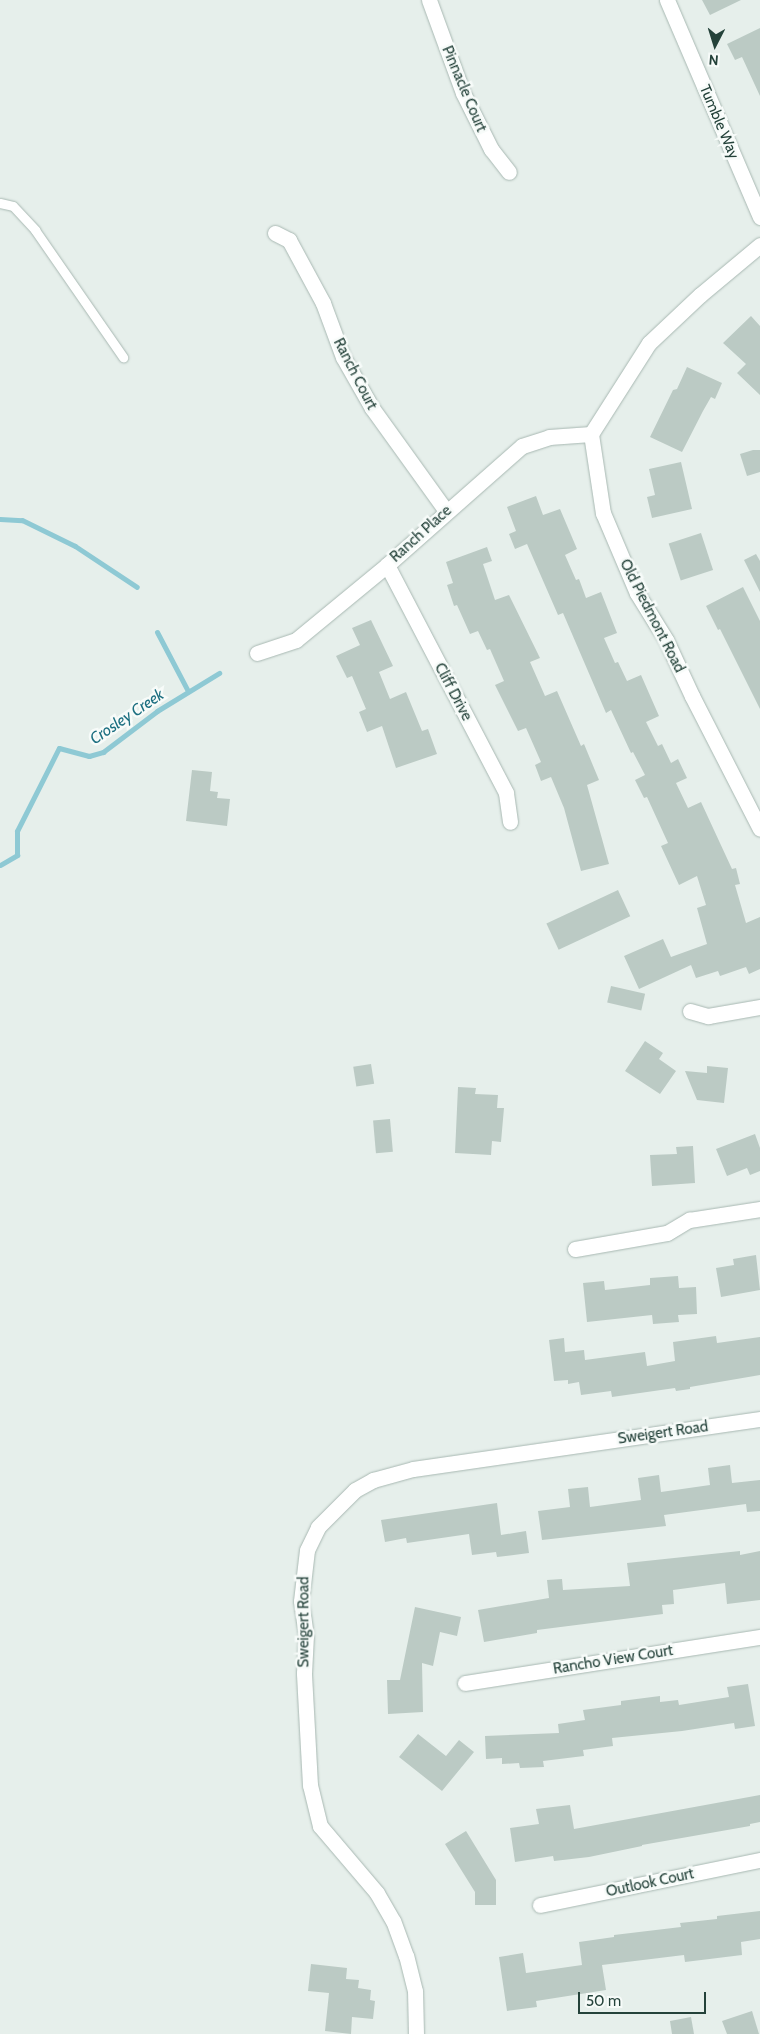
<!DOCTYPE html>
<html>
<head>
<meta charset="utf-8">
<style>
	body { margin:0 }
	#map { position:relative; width:760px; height:2034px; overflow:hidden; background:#e6efeb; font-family:Cabin,sans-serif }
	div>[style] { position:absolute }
	.stream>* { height:5px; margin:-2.5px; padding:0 2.5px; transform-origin:2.5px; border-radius:2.5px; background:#8ec9d4 }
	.building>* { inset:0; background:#bbcac4; transform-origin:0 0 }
	.roads { filter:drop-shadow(0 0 1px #a8b8b2) drop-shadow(0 0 1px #a8b8b2) }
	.lane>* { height:9px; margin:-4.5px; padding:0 4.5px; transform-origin:4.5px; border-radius:4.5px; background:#fff }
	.street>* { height:15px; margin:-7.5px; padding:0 7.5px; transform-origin:7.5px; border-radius:7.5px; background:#fff }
	.secondary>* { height:15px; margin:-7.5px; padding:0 7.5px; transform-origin:7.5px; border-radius:7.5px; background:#fff }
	span { translate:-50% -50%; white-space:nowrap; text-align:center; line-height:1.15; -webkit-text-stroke:5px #f7fbf9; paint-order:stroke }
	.street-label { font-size:15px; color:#24423a }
	.water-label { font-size:16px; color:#1c6f80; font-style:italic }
	.north { position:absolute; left:690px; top:20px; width:50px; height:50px; -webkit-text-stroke:4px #f7fbf9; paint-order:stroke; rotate:185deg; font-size:14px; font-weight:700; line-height:20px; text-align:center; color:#24423a }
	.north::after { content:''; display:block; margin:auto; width:18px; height:22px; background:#24423a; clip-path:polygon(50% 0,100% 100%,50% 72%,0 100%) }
	.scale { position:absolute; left:578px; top:1992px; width:128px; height:22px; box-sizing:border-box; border:2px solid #24423a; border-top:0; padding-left:6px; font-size:15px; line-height:18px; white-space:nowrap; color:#24423a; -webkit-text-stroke:4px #f7fbf9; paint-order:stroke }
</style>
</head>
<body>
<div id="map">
	<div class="stream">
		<div style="left:0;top:519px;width:22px;rotate:3deg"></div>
		<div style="left:22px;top:520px;width:59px;rotate:26.1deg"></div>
		<div style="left:75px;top:546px;width:74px;rotate:33.5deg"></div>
		<div style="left:157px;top:632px;width:67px;rotate:62.3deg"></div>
		<div style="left:0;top:865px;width:20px;rotate:-30deg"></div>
		<div style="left:17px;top:855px;width:24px;rotate:-90deg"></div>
		<div style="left:17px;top:831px;width:93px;rotate:-63.2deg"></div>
		<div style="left:59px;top:748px;width:31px;rotate:15deg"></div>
		<div style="left:89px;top:756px;width:15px;rotate:-16deg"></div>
		<div style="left:103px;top:752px;width:68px;rotate:-37.2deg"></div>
		<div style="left:157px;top:711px;width:73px;rotate:-31.5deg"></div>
	</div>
	<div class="building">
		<div style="clip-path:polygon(702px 0,741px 0,710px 15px)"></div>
		<div style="clip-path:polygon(760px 28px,760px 96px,742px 57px,735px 60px,727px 44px)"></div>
		<div style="clip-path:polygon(751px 316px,760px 326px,760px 395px,737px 373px,746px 364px,723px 343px)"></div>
		<div style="clip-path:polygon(687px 367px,722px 383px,715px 399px,711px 397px,703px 411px,682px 452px,650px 437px,673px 390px,677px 389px)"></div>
		<div style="clip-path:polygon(753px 450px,760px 450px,760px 472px,747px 476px,740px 454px)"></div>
		<div style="clip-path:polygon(681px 462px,692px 509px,652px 518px,647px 497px,655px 495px,649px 469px)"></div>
		<div style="clip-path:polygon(536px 496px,543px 515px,560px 509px,577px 549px,565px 555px,576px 580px,579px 579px,586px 598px,601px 592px,617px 633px,604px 638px,615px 663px,618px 662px,627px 681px,641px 675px,659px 716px,646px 722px,658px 746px,662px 744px,671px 763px,678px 759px,687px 778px,676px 783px,688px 808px,701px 802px,732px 869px,736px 868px,740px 884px,735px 885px,746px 923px,760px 917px,760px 969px,749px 974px,746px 967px,720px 976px,718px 971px,696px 978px,691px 965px,639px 989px,624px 956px,663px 939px,671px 957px,707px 944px,697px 908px,706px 905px,697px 876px,679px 885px,661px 846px,668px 843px,647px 797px,644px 798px,635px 780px,645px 775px,633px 752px,631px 753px,611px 710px,606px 713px,563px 613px,558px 615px,527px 544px,515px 549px,509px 534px,516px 531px,507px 507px)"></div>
		<div style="left:701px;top:533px;width:39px;height:34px;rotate:72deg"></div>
		<div style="clip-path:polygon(487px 547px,492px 561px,483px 564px,495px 600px,509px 595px,540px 658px,530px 662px,545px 696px,557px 691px,581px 746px,584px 744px,599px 780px,587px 785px,609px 864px,581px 871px,564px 808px,551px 777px,541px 781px,535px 765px,541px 762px,526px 728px,518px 731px,495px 685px,504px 681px,490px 649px,487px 650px,478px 631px,470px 634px,457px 605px,454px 606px,447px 585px,453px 583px,446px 562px)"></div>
		<div style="clip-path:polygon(756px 554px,760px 561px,760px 592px,744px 560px)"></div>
		<div style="clip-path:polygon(743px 587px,760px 621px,760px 709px,720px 629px,718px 630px,706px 606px)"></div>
		<div style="clip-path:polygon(371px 620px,393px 666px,379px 672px,390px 699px,406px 692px,422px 731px,428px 729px,437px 754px,396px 768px,382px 726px,367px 732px,359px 712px,366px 709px,352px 676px,347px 678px,336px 656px,360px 645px,352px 628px)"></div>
		<div style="clip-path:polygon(192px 770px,212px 772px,210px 791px,218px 792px,217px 798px,230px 799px,227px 826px,186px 821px)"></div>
		<div style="left:618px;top:890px;width:29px;height:79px;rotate:65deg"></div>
		<div style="left:611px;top:986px;width:35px;height:17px;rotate:13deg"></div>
		<div style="clip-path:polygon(645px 1041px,663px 1053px,659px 1059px,676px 1071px,660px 1094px,625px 1071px)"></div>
		<div style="left:371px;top:1064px;width:20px;height:18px;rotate:81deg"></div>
		<div style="clip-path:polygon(707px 1066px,728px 1068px,724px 1103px,697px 1100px,685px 1071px,707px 1073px)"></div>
		<div style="clip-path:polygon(458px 1087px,476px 1088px,475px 1094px,498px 1095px,497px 1108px,504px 1108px,501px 1142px,492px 1141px,491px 1155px,455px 1153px)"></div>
		<div style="left:390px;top:1119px;width:33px;height:17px;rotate:85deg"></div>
		<div style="clip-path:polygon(755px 1134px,760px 1148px,760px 1171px,750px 1175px,747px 1168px,727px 1176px,716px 1149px)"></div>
		<div style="clip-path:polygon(693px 1146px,695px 1183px,652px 1186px,650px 1155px,677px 1154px,676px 1147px)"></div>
		<div style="clip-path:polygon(756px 1255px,760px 1290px,721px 1297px,716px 1268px,734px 1265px,733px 1259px)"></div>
		<div style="clip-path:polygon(678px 1276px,679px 1288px,696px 1287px,697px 1314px,678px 1315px,679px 1322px,653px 1324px,652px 1315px,587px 1322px,583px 1283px,604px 1281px,605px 1290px,650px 1285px,650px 1278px)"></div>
		<div style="clip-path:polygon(716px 1336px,717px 1343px,760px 1337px,760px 1375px,690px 1387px,690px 1389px,676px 1391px,675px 1388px,612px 1397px,611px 1391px,581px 1395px,579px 1382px,568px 1384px,568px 1380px,554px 1381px,549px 1340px,564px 1338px,565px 1352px,584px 1350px,585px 1360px,645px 1352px,647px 1366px,675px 1361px,673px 1342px)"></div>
		<div style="clip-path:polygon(730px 1465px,732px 1483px,760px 1480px,760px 1511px,747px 1512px,746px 1504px,664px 1515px,666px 1526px,542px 1540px,538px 1511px,570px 1507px,568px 1489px,588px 1487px,590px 1507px,641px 1500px,638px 1478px,659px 1475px,661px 1492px,710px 1485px,708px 1468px)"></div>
		<div style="clip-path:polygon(497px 1503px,501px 1535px,526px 1531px,529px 1553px,497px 1557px,496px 1552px,472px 1555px,469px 1534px,407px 1543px,406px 1538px,385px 1542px,381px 1520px)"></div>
		<div style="clip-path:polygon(740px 1551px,740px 1555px,760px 1551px,760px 1600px,727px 1604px,725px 1583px,673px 1590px,674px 1604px,662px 1605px,663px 1614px,537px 1630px,537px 1633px,484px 1642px,478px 1610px,549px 1598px,547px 1580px,562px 1579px,563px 1590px,630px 1586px,627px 1563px)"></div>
		<div style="clip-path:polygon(415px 1607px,461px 1617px,457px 1636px,440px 1632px,433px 1666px,422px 1663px,423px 1712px,388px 1714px,387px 1680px,400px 1680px)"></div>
		<div style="clip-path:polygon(748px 1684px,755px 1726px,735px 1729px,734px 1723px,682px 1731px,612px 1738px,613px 1746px,583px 1750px,584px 1756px,543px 1761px,544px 1767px,520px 1768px,519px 1763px,502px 1764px,502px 1758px,486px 1759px,485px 1736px,559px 1733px,558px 1724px,585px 1720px,583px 1710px,621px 1705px,621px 1701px,660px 1696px,660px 1702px,678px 1700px,679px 1705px,729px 1697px,727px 1687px)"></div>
		<div style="clip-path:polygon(418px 1734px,446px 1756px,459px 1740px,474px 1752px,442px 1791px,399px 1757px)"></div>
		<div style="clip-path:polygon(760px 1795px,760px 1822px,750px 1824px,750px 1826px,642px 1845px,642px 1846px,589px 1857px,554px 1861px,553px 1856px,515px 1862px,510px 1828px,539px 1824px,536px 1809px,570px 1805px,574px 1829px)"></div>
		<div style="clip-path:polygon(466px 1831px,496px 1880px,496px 1905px,475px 1905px,475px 1892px,445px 1844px)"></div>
		<div style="clip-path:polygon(760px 1911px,760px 1939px,741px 1942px,742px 1955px,685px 1962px,684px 1955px,602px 1965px,606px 1990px,536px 2001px,537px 2007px,507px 2011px,499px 1957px,523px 1953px,526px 1973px,582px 1965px,579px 1942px,614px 1937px,614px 1935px,681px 1927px,680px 1923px,717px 1919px,717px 1916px)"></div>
		<div style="clip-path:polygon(311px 1964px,347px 1968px,346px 1979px,359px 1980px,358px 1988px,371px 1990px,370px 2000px,375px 2001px,373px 2019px,352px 2017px,351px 2034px,325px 2031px,329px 1993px,308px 1991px)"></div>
		<div style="clip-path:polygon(752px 2011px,759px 2034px,727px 2034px,722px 2021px)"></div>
		<div style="clip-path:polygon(691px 2017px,694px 2034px,672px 2034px,670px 2021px)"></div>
	</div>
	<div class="roads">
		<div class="lane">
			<div style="left:0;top:203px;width:13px;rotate:13deg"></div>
			<div style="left:13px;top:206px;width:33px;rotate:47deg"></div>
			<div style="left:35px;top:230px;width:155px;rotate:55.3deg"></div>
		</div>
		<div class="street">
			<div style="left:429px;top:0;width:99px;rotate:69.9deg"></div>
			<div style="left:463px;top:93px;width:63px;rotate:63.4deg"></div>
			<div style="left:491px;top:149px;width:29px;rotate:52deg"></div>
			<div style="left:667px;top:0;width:236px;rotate:66.8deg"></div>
			<div style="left:275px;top:233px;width:16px;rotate:27deg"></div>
			<div style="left:289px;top:240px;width:72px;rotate:61.6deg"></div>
			<div style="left:323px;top:303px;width:58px;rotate:69.7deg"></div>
			<div style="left:343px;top:357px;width:59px;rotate:60.4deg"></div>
			<div style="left:372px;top:408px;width:127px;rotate:54.3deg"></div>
			<div style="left:387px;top:565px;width:257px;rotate:62.4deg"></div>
			<div style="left:506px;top:793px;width:29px;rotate:82deg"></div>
			<div style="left:257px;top:653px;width:41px;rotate:-18.4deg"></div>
			<div style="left:296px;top:640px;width:118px;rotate:-39.5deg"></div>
			<div style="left:387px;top:565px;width:180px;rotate:-41.4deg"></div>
			<div style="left:522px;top:446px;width:28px;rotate:-18deg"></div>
			<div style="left:549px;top:437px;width:42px;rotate:-4.1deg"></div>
			<div style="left:690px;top:1011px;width:19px;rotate:16deg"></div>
			<div style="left:708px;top:1016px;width:53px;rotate:-9.8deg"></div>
			<div style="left:575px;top:1249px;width:93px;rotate:-9.9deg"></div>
			<div style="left:667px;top:1233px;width:26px;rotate:-31deg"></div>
			<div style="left:689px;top:1220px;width:72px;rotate:-8.8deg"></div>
			<div style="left:465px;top:1683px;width:299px;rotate:-8.9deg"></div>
			<div style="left:540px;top:1905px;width:225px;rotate:-11.6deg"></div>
			<div style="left:416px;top:2034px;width:43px;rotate:-91.3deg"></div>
			<div style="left:415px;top:1991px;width:36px;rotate:-104deg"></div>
			<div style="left:406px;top:1956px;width:37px;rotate:-110deg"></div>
			<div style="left:393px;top:1921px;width:32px;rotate:-120deg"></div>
			<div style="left:377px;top:1893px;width:88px;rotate:-130.4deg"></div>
			<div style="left:320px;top:1826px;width:42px;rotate:-103.7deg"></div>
			<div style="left:310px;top:1785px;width:112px;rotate:-93.1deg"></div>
			<div style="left:304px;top:1673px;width:37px;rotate:-87deg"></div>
			<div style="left:306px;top:1636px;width:35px;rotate:-98deg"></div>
			<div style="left:301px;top:1601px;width:51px;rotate:-83.3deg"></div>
			<div style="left:307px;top:1550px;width:25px;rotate:-64deg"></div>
			<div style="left:318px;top:1527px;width:52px;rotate:-45deg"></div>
			<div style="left:355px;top:1490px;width:21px;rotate:-29deg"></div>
			<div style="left:373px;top:1480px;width:41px;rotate:-15.4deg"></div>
			<div style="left:413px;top:1469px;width:351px;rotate:-8.2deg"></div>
		</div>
		<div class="secondary">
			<div style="left:760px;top:245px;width:78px;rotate:140.2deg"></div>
			<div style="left:700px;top:295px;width:70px;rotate:136.7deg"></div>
			<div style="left:649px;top:343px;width:108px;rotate:122.5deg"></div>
			<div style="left:591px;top:434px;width:80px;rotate:81.4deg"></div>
			<div style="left:603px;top:513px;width:87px;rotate:67deg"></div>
			<div style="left:637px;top:593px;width:55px;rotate:58.3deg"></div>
			<div style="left:666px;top:640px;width:62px;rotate:65.1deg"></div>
			<div style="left:692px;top:696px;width:149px;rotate:62.9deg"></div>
		</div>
	</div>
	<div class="street-label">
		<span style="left:464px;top:89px;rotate:67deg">Pinnacle Court</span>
		<span style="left:719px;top:122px;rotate:67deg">Tumble Way</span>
		<span style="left:355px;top:374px;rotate:63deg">Ranch Court</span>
		<span style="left:421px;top:534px;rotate:-42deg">Ranch Place</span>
		<span style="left:652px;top:616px;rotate:63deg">Old Piedmont Road</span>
		<span style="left:453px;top:692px;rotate:62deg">Cliff Drive</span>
		<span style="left:663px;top:1433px;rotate:-8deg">Sweigert Road</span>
		<span style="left:304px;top:1622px;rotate:-90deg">Sweigert Road</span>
		<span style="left:613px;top:1660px;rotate:-9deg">Rancho View Court</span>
		<span style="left:650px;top:1883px;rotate:-12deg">Outlook Court</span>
	</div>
	<div class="water-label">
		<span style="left:127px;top:717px;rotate:-34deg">Crosley Creek</span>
	</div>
	<div class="north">N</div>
	<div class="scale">50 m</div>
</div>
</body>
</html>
